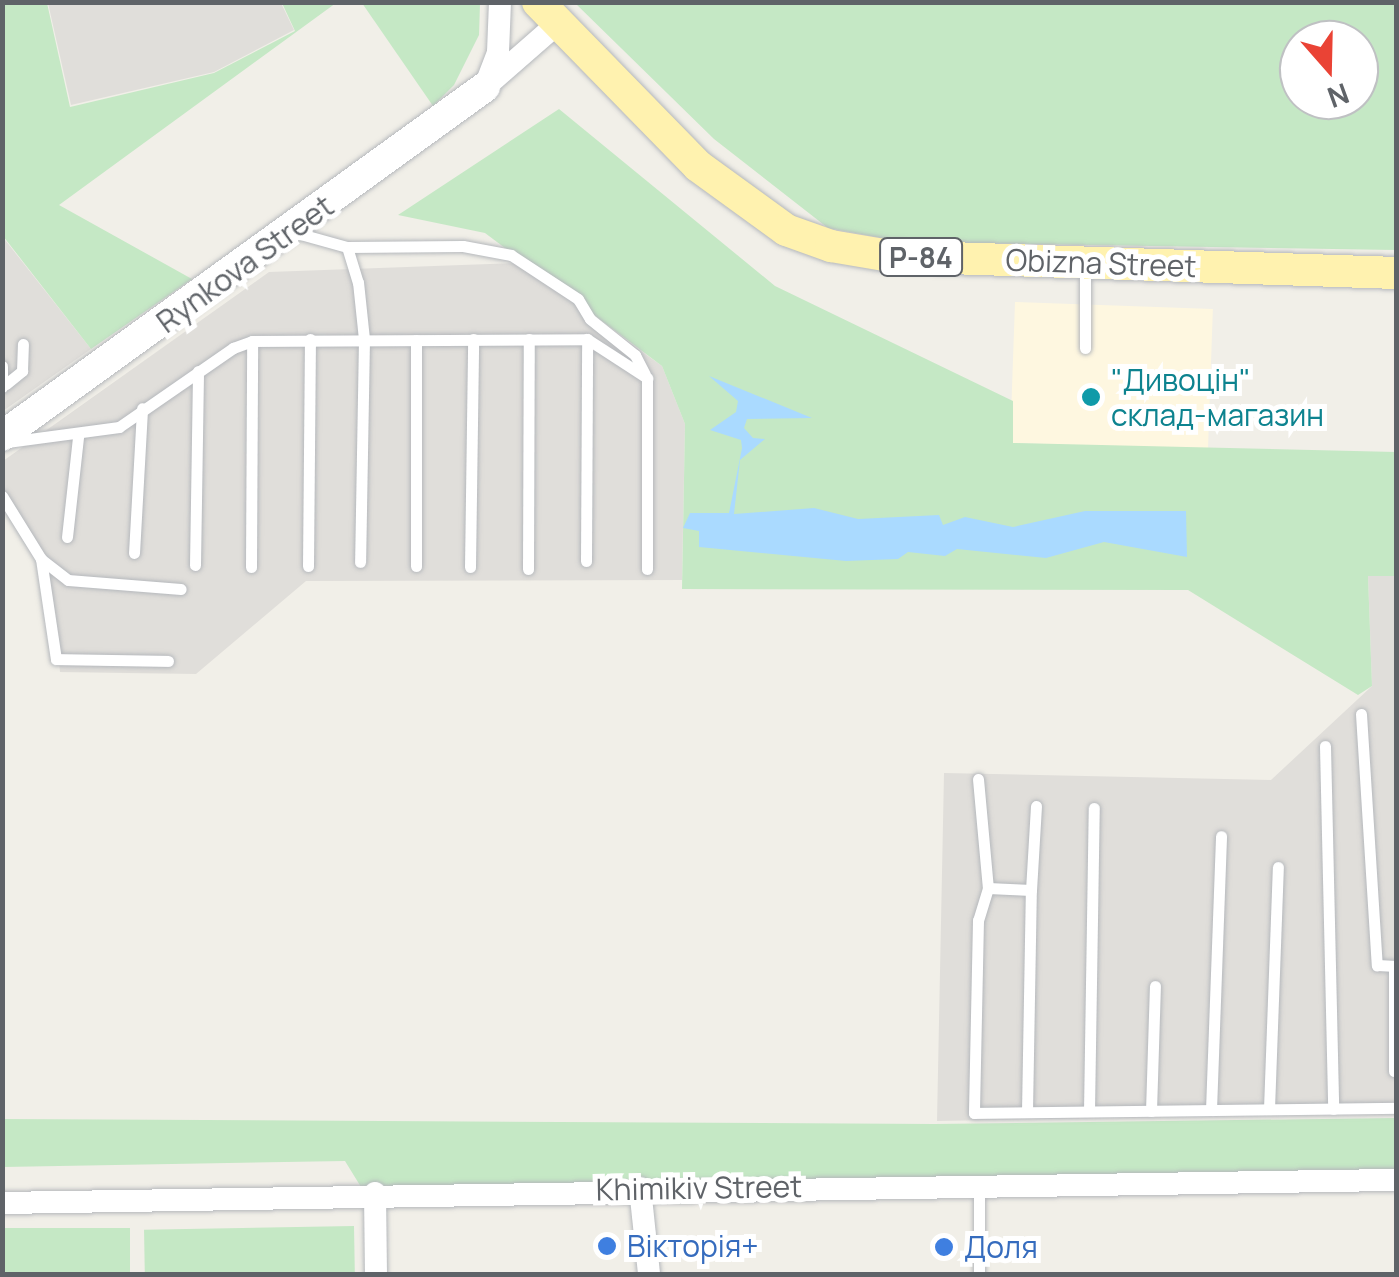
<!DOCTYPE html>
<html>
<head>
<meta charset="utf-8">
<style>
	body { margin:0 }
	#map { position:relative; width:1399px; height:1277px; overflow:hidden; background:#f1efe8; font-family:Manrope,sans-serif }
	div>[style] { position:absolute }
	.commercial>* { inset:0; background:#fef7e0; transform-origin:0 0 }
	.industrial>* { inset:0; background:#e0deda }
	.green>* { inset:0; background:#c5e8c5; transform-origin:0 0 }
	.water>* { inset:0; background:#aadaff }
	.roads { filter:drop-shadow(0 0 2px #b5b8bc) drop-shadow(0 0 2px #b5b8bc) }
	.service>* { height:11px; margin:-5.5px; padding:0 5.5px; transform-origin:5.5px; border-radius:5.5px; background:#fff }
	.minor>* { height:22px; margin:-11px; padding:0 11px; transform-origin:11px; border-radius:11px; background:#fff }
	.secondary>* { height:30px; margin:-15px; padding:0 15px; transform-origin:15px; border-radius:15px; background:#fff }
	.primary>* { height:32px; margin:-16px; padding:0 16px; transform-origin:16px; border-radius:16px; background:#fff2af }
	.dots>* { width:28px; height:28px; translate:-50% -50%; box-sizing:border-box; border:5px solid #fff; border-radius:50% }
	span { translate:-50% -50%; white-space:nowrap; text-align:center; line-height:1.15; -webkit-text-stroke:10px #fff; paint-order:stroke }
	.shield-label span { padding:2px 8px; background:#fff; border:2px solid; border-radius:8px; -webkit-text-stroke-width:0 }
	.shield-label { font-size:28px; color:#5f6368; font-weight:700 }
	.street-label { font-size:30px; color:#5f6368 }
	.culture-label { font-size:30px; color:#0d838f }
	.left { translate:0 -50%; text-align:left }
	.shop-label { font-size:30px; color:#366cbe }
	.frame { position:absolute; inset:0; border:5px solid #5f6368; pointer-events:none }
	.north { position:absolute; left:1279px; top:20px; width:100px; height:100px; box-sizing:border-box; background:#fff; border:2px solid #bfc1c3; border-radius:50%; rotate:160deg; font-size:28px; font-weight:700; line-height:40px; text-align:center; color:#5f6368 }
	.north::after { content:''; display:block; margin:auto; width:35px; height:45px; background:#ea4335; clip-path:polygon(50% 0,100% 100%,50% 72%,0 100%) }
</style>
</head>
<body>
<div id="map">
	<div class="commercial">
		<div style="left:1015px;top:302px;width:198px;height:141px;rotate:2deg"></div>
	</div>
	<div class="industrial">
		<div style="clip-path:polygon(48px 3px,281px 3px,294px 30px,214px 72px,71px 105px)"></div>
		<div style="clip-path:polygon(2px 236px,91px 349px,3px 411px,2px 411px)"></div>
		<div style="clip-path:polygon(520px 263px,662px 366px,685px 424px,682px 580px,306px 581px,196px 674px,60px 672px,54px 605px,41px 559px,3px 501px,3px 461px,269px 272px)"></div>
		<div style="clip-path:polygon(1368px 575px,1396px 576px,1396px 1113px,937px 1121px,944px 773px,1271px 780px,1372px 686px)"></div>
	</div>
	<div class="green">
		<div style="clip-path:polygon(3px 2px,47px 3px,70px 107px,214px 73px,295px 31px,282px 3px,336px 3px,59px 205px,192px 279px,91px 349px,3px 236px)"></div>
		<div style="clip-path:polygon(362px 3px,480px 3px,479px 35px,454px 85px,433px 106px)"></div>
		<div style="clip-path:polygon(evenodd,575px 3px,1396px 3px,1396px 250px,904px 242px,828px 228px,714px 139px,575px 3px,1299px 40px,1359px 40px,1359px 100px,1299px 100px,1299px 40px)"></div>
		<div style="clip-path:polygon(559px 109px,775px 286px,1013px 401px,1013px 443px,1396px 452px,1396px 576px,1368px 576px,1372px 686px,1358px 695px,1188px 590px,682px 589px,685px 424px,662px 366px,485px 233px,398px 215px)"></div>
		<div style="clip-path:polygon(1396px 1118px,1396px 1172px,361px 1187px,345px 1161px,3px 1167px,2px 1119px,934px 1124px)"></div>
		<div style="left:354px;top:1226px;width:48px;height:210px;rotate:89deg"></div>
		<div style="left:3px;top:1228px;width:127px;height:46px"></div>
	</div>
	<div class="water">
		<div style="clip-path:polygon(709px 376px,812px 418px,747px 419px,744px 428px,753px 438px,765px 439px,740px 460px,734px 514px,814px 508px,858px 519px,939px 515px,943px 525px,965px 517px,1013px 527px,1085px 511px,1186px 511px,1187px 557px,1104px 542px,1046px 558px,957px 549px,945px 556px,908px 552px,898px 559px,846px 561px,699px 547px,699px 531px,683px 528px,690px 513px,729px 513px,742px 448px,741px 440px,710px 430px,736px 412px,738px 401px)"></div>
	</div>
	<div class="roads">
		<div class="service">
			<div style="left:293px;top:232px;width:56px;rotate:15.5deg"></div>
			<div style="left:347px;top:247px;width:37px;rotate:73deg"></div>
			<div style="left:358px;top:282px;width:57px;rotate:84deg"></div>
			<div style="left:364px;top:339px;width:223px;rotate:91deg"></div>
			<div style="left:347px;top:247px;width:116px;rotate:-0.5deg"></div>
			<div style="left:463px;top:246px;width:49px;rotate:10.6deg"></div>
			<div style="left:511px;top:255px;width:80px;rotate:33.3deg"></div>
			<div style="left:578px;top:299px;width:23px;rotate:59deg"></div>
			<div style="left:590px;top:319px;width:58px;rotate:38.7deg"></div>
			<div style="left:635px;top:355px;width:22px;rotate:63deg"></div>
			<div style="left:1085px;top:348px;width:82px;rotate:-90deg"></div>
			<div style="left:2px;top:366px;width:21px;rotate:90deg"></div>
			<div style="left:6px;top:384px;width:21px;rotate:-39deg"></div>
			<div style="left:22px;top:371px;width:27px;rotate:-88deg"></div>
			<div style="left:7px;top:442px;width:113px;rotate:-7.6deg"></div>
			<div style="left:119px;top:427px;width:139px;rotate:-34.7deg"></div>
			<div style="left:233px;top:348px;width:20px;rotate:-20deg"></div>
			<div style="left:252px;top:341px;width:335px;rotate:-0.3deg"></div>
			<div style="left:587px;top:339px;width:72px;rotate:33deg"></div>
			<div style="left:647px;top:378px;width:191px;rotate:90deg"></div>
			<div style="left:2px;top:496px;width:74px;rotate:58.2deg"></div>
			<div style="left:41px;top:559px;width:34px;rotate:38deg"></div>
			<div style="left:68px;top:580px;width:113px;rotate:4.6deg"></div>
			<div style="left:67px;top:537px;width:101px;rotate:-83.7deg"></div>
			<div style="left:134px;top:553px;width:145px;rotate:-86.8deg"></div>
			<div style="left:41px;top:559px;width:101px;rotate:81.5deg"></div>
			<div style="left:56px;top:659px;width:112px;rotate:1deg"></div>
			<div style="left:586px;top:561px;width:222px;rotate:-89.7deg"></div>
			<div style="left:195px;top:565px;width:194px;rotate:-89.1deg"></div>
			<div style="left:308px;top:566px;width:227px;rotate:-89.5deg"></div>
			<div style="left:416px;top:566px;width:226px;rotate:-90deg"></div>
			<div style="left:251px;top:567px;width:226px;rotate:-89.7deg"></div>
			<div style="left:470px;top:567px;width:228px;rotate:-89.2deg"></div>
			<div style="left:528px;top:569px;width:230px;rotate:-89.8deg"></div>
			<div style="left:1361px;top:714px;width:252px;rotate:86.4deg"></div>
			<div style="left:1377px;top:965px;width:19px;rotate:3deg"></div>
			<div style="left:1325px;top:746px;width:363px;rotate:88.7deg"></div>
			<div style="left:978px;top:779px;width:109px;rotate:84.8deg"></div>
			<div style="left:1036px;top:806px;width:84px;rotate:93.4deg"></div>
			<div style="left:1031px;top:890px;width:43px;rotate:-177.3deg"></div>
			<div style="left:988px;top:888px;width:34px;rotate:107deg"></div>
			<div style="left:978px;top:920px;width:193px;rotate:91.2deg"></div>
			<div style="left:974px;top:1113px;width:422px;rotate:-0.7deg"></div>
			<div style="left:1394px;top:1071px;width:105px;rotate:-90deg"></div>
			<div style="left:1269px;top:1109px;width:242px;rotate:-87.9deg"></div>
			<div style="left:1211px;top:1110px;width:274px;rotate:-87.9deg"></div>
			<div style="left:1089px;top:1111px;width:303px;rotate:-89.1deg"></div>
			<div style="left:1151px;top:1111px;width:125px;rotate:-88.2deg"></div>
			<div style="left:1027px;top:1112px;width:222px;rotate:-89deg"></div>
			<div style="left:979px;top:1185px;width:89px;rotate:90deg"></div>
		</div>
		<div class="minor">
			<div style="left:486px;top:84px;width:34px;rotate:-69deg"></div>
			<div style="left:498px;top:52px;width:50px;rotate:-87.7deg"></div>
			<div style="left:485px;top:87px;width:97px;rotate:-41.2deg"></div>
			<div style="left:640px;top:1188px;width:86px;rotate:84deg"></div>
			<div style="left:375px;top:1193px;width:81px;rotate:89.3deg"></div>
			<div style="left:2px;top:1203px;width:1394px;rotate:-0.95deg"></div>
		</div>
		<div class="secondary">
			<div style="left:2px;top:436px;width:596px;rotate:-35.85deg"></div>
		</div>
		<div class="primary">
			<div style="left:538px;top:2px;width:229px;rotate:45.7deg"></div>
			<div style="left:698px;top:166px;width:109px;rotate:36deg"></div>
			<div style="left:786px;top:230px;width:48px;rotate:19.6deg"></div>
			<div style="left:831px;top:246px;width:60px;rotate:9.6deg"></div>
			<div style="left:890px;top:256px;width:506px;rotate:1.92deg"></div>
		</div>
	</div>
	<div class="dots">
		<div style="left:1091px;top:397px;background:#0f9aa8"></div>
		<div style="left:607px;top:1246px;background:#3f7fe0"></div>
		<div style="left:944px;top:1247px;background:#3f7fe0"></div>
	</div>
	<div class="shield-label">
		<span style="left:921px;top:257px">Р-84</span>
	</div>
	<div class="street-label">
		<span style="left:1101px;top:263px;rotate:2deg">Obizna Street</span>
		<span style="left:245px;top:264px;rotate:-36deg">Rynkova Street</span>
		<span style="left:699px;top:1188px;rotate:-1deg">Khimikiv Street</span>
	</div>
	<div class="culture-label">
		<span class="left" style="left:1111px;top:397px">"Дивоцін"<br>склад-магазин</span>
	</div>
	<div class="shop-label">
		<span class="left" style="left:627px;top:1246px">Вікторія+</span>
		<span class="left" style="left:964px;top:1247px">Доля</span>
	</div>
	<div class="frame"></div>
	<div class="north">N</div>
</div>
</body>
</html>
